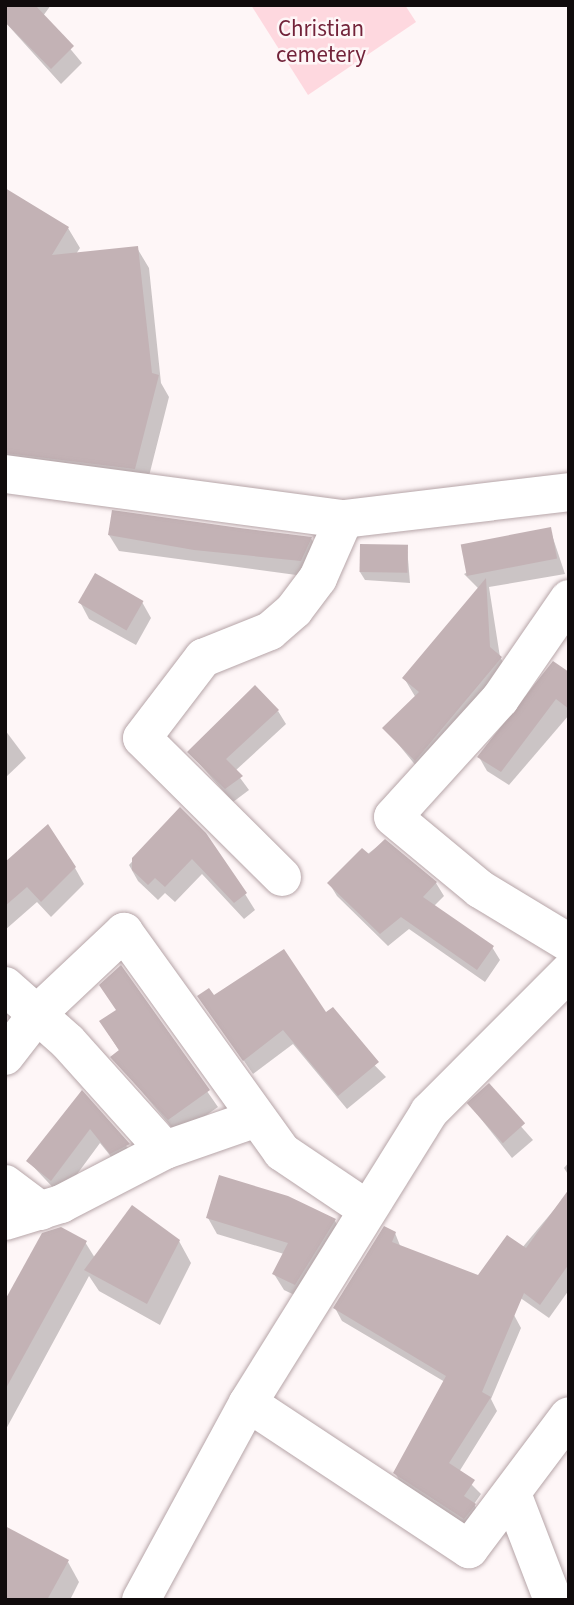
<!DOCTYPE html>
<html>
<head>
<meta charset="utf-8">
<style>
	body { margin:0 }
	#map { position:relative; width:574px; height:1605px; overflow:hidden; background:#fef6f7; font-family:"Source Sans 3",sans-serif }
	div>[style] { position:absolute }
	.green>* { inset:0; background:#fed8df }
	.shadow>* { inset:0; background:#0003 }
	.building>* { inset:0; background:#c3b2b5; transform-origin:0 0 }
	.roads { filter:drop-shadow(0 0 2px #b6a5a8) drop-shadow(0 0 2px #b6a5a8) }
	.minor>* { height:38px; margin:-19px; padding:0 19px; transform-origin:19px; border-radius:19px; background:#fff }
	span { translate:-50% -50%; white-space:nowrap; text-align:center; line-height:1.15; -webkit-text-stroke:5px #fef6f7; paint-order:stroke }
	.park-label { font-size:23px; color:#72233a }
	.frame { position:absolute; inset:0; border:7px solid #100b0c; pointer-events:none }
</style>
</head>
<body>
<div id="map">
	<div class="green">
		<div style="clip-path:polygon(251px 5px,405px 5px,416px 22px,308px 95px)"></div>
	</div>
	<div class="shadow">
		<div style="clip-path:polygon(17px 5px,51px 5px,43px 16px,82px 63px,61px 84px,5px 22px)"></div>
		<div style="clip-path:polygon(5px 190px,68px 228px,80px 248px,76px 254px,137px 248px,149px 268px,161px 383px,169px 397px,146px 488px,5px 478px)"></div>
		<div style="clip-path:polygon(550px 529px,565px 574px,489px 587px,500px 657px,512px 677px,426px 778px,385px 728px,416px 698px,404px 678px,479px 589px,464px 574px)"></div>
		<div style="clip-path:polygon(109px 535px,311px 538px,320px 554px,311px 577px,119px 551px)"></div>
		<div style="clip-path:polygon(407px 547px,410px 583px,365px 580px,360px 572px)"></div>
		<div style="clip-path:polygon(80px 602px,142px 602px,151px 618px,136px 645px,89px 619px)"></div>
		<div style="clip-path:polygon(569px 675px,569px 715px,509px 785px,487px 771px,479px 757px)"></div>
		<div style="clip-path:polygon(278px 711px,286px 724px,235px 771px,249px 790px,233px 802px,190px 753px)"></div>
		<div style="clip-path:polygon(5px 730px,26px 758px,5px 778px)"></div>
		<div style="clip-path:polygon(180px 809px,245px 894px,255px 910px,244px 919px,202px 874px,175px 902px,165px 893px,158px 900px,138px 881px,129px 865px)"></div>
		<div style="clip-path:polygon(385px 841px,436px 883px,444px 896px,434px 906px,492px 947px,500px 960px,485px 982px,409px 929px,388px 946px,337px 896px,329px 883px)"></div>
		<div style="clip-path:polygon(5px 865px,75px 868px,84px 884px,51px 917px,37px 902px,5px 930px)"></div>
		<div style="clip-path:polygon(121px 968px,218px 1107px,178px 1135px,113px 1057px,120px 1052px,101px 1022px,117px 1011px)"></div>
		<div style="clip-path:polygon(200px 997px,326px 1015px,386px 1077px,347px 1109px,293px 1044px,253px 1074px)"></div>
		<div style="clip-path:polygon(487px 1088px,533px 1140px,512px 1158px,470px 1105px)"></div>
		<div style="clip-path:polygon(82px 1093px,138px 1160px,121px 1169px,100px 1143px,61px 1196px,28px 1161px)"></div>
		<div style="clip-path:polygon(569px 1162px,569px 1176px,564px 1168px)"></div>
		<div style="clip-path:polygon(569px 1192px,569px 1290px,549px 1318px,495px 1280px)"></div>
		<div style="clip-path:polygon(287px 1197px,335px 1221px,344px 1237px,305px 1300px,284px 1290px,274px 1274px,284px 1254px,217px 1234px,208px 1218px)"></div>
		<div style="clip-path:polygon(395px 1233px,401px 1248px,514px 1315px,521px 1328px,491px 1399px,497px 1411px,459px 1472px,481px 1494px,474px 1504px,481px 1518px,472px 1531px,402px 1485px,395px 1473px,445px 1382px,342px 1321px,335px 1308px)"></div>
		<div style="clip-path:polygon(179px 1241px,191px 1263px,160px 1325px,99px 1291px,89px 1276px,5px 1431px,5px 1302px,85px 1242px,95px 1258px)"></div>
		<div style="clip-path:polygon(68px 1562px,79px 1582px,70px 1600px,5px 1600px)"></div>
	</div>
	<div class="building">
		<div style="clip-path:polygon(5px 5px,35px 5px,74px 46px,51px 69px,5px 22px)"></div>
		<div style="clip-path:polygon(5px 188px,69px 227px,52px 255px,138px 246px,152px 373px,159px 375px,135px 469px,5px 453px)"></div>
		<div style="clip-path:polygon(112px 510px,240px 528px,312px 537px,301px 561px,194px 550px,108px 535px)"></div>
		<div style="left:551px;top:527px;width:32px;height:92px;rotate:79deg"></div>
		<div style="left:360px;top:544px;width:48px;height:28px;rotate:1deg"></div>
		<div style="left:95px;top:573px;width:56px;height:34px;rotate:30deg"></div>
		<div style="clip-path:polygon(486px 578px,490px 647px,502px 657px,415px 761px,382px 728px,419px 692px,402px 678px)"></div>
		<div style="clip-path:polygon(553px 661px,569px 672px,569px 709px,556px 699px,501px 772px,477px 757px)"></div>
		<div style="clip-path:polygon(255px 685px,279px 710px,226px 759px,243px 776px,225px 789px,187px 752px)"></div>
		<div style="clip-path:polygon(180px 807px,206px 833px,247px 893px,234px 903px,192px 859px,165px 887px,155px 878px,148px 885px,132px 870px,132px 858px)"></div>
		<div style="clip-path:polygon(48px 824px,76px 867px,41px 902px,27px 887px,5px 906px,5px 862px)"></div>
		<div style="clip-path:polygon(385px 839px,437px 882px,423px 897px,494px 946px,477px 970px,401px 917px,380px 934px,327px 883px,362px 848px,369px 854px)"></div>
		<div style="clip-path:polygon(284px 949px,326px 1012px,333px 1007px,379px 1062px,338px 1096px,283px 1030px,243px 1061px,197px 996px,209px 988px,214px 995px)"></div>
		<div style="clip-path:polygon(121px 965px,210px 1090px,168px 1120px,110px 1057px,119px 1050px,99px 1021px,116px 1010px,99px 985px)"></div>
		<div style="left:489px;top:1083px;width:54px;height:30px;rotate:48deg"></div>
		<div style="clip-path:polygon(82px 1090px,130px 1144px,110px 1154px,90px 1129px,51px 1181px,26px 1161px)"></div>
		<div style="clip-path:polygon(219px 1175px,288px 1196px,336px 1219px,295px 1285px,272px 1274px,288px 1243px,206px 1218px)"></div>
		<div style="clip-path:polygon(569px 1189px,569px 1264px,540px 1305px,524px 1293px,482px 1392px,491px 1397px,449px 1463px,475px 1480px,464px 1496px,476px 1504px,464px 1519px,393px 1473px,446px 1376px,333px 1308px,384px 1226px,396px 1232px,392px 1242px,478px 1275px,507px 1235px,526px 1248px)"></div>
		<div style="clip-path:polygon(132px 1205px,180px 1240px,147px 1304px,84px 1270px)"></div>
		<div style="clip-path:polygon(61px 1227px,87px 1241px,5px 1390px,5px 1300px,42px 1233px)"></div>
		<div style="clip-path:polygon(5px 1526px,69px 1560px,47px 1600px,5px 1600px)"></div>
	</div>
	<div class="roads">
		<div class="minor">
			<div style="left:5px;top:474px;width:342px;rotate:7.6deg"></div>
			<div style="left:344px;top:519px;width:227px;rotate:-6.8deg"></div>
			<div style="left:569px;top:599px;width:121px;rotate:124.6deg"></div>
			<div style="left:500px;top:699px;width:159px;rotate:132.2deg"></div>
			<div style="left:393px;top:817px;width:113px;rotate:39.6deg"></div>
			<div style="left:480px;top:889px;width:104px;rotate:31.2deg"></div>
			<div style="left:282px;top:877px;width:197px;rotate:-135.2deg"></div>
			<div style="left:142px;top:738px;width:101px;rotate:-52.7deg"></div>
			<div style="left:203px;top:658px;width:72px;rotate:-21.9deg"></div>
			<div style="left:270px;top:631px;width:32px;rotate:-41deg"></div>
			<div style="left:294px;top:610px;width:40px;rotate:-53deg"></div>
			<div style="left:318px;top:578px;width:64px;rotate:-66.2deg"></div>
			<div style="left:5px;top:986px;width:84px;rotate:41.6deg"></div>
			<div style="left:68px;top:1042px;width:145px;rotate:48.1deg"></div>
			<div style="left:5px;top:1056px;width:56px;rotate:-52.3deg"></div>
			<div style="left:39px;top:1012px;width:117px;rotate:-43.3deg"></div>
			<div style="left:124px;top:932px;width:271px;rotate:54.3deg"></div>
			<div style="left:282px;top:1152px;width:100px;rotate:34deg"></div>
			<div style="left:5px;top:1184px;width:45px;rotate:36.9deg"></div>
			<div style="left:5px;top:1221px;width:59px;rotate:-16.9deg"></div>
			<div style="left:61px;top:1204px;width:117px;rotate:-27.4deg"></div>
			<div style="left:165px;top:1150px;width:94px;rotate:-19.2deg"></div>
			<div style="left:248px;top:1403px;width:265px;rotate:33.5deg"></div>
			<div style="left:469px;top:1549px;width:166px;rotate:-53.1deg"></div>
			<div style="left:513px;top:1496px;width:111px;rotate:69deg"></div>
			<div style="left:141px;top:1600px;width:224px;rotate:-61.5deg"></div>
			<div style="left:248px;top:1403px;width:343px;rotate:-58.1deg"></div>
			<div style="left:429px;top:1112px;width:198px;rotate:-45deg"></div>
		</div>
	</div>
	<div class="park-label">
		<span style="left:321px;top:42px">Christian<br>cemetery</span>
	</div>
	<div class="frame"></div>
</div>
</body>
</html>
